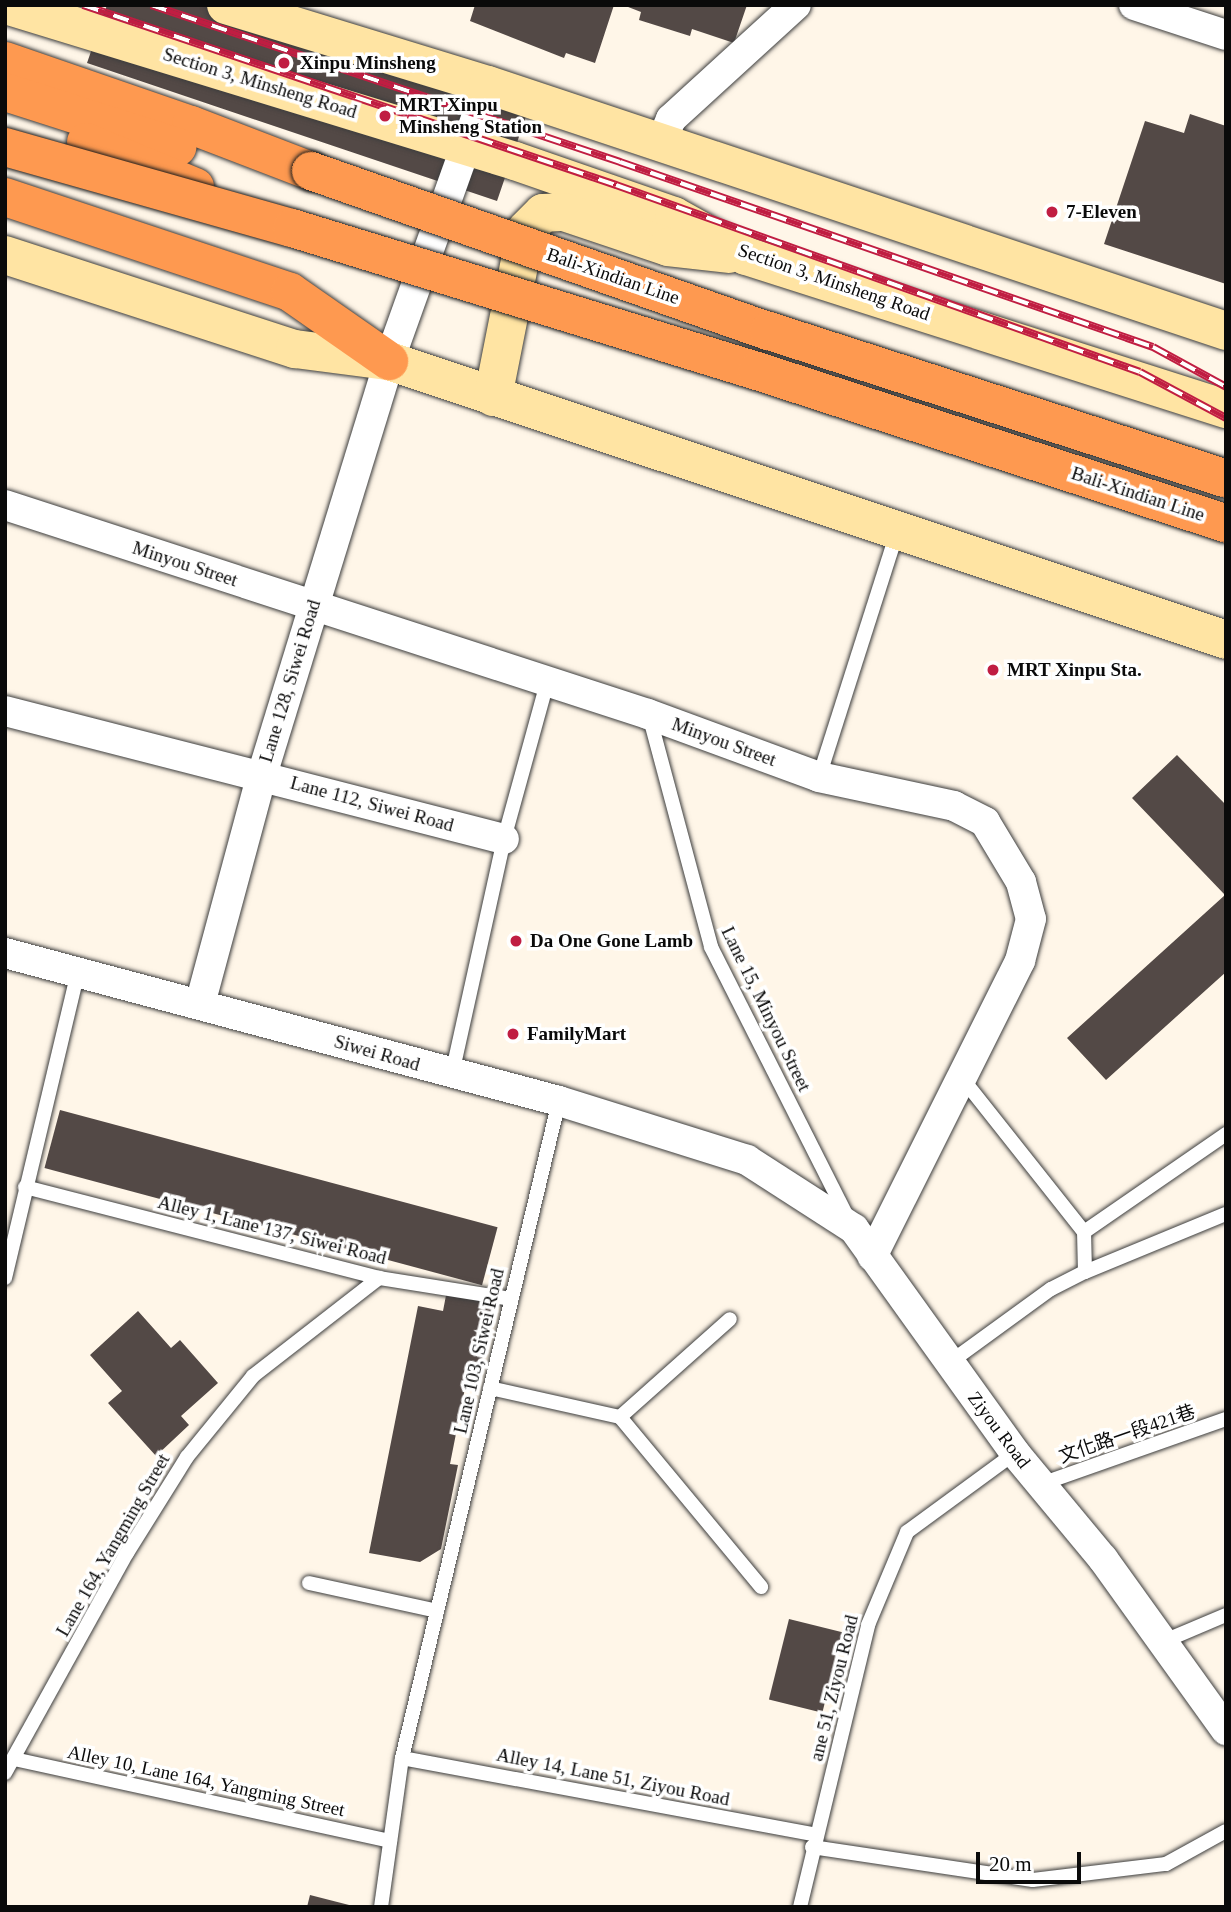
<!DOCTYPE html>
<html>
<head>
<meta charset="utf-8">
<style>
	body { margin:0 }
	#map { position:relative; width:1231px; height:1912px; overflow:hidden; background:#fff6e8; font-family:"Times New Roman","Noto Sans TC",serif }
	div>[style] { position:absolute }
	.building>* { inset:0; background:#534946; transform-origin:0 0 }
	.roads { filter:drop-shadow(0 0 2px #3d3d3d) drop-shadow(0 0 2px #3d3d3d) }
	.service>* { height:14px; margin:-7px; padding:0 7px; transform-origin:7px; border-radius:7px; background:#fff }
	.minor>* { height:30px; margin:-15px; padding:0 15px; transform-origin:15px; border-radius:15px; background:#fff }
	.secondary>* { height:38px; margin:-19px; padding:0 19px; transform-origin:19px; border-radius:19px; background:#ffe4a3 }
	.trunk>* { height:38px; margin:-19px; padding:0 19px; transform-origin:19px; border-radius:19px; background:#fe9950 }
	.rail>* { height:8px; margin-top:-4px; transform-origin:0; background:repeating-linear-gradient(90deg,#fff 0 16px,#c01d42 0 32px); box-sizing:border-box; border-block:2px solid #c01d42 }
	.bridges { filter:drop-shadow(0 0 2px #1b1b1b) drop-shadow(0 0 2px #1b1b1b) }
	.trunk-bridge>* { height:38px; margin:-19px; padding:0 19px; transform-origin:19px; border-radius:19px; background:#fe9950 }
	.dots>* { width:19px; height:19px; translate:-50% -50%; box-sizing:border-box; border:4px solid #fff; border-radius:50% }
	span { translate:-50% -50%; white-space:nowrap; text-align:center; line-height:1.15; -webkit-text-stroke:7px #fff; paint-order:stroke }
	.poi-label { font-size:19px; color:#0a0a0a; font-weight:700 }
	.left { translate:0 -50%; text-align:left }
	.street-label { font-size:19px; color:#0a0a0a }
	.frame { position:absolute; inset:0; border:7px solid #0a0a0a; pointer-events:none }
	.scale { position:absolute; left:976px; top:1852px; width:105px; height:32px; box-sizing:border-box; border:4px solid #0a0a0a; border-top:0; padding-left:9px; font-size:21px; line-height:24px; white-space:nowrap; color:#0a0a0a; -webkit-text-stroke:5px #fff; paint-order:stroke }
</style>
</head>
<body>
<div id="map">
	<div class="building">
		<div style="clip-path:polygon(107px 5px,295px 5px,293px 8px,535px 90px,497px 201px,87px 63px)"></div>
		<div style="clip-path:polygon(475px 5px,614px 5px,595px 63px,566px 53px,564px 58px,470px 21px)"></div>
		<div style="clip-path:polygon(623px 5px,747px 5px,734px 43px,692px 29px,690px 36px,639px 20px,641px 12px)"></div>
		<div style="clip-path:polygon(1190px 114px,1226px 126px,1226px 284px,1104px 244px,1145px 121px,1184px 133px)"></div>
		<div style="clip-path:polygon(1177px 755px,1226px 805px,1226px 972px,1106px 1080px,1067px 1038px,1225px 895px,1132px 798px)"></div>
		<div style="left:60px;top:1110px;width:453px;height:60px;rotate:15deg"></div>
		<div style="clip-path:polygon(448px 1285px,495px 1294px,479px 1375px,468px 1373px,450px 1464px,458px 1465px,441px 1549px,420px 1562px,369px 1553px,418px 1306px,443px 1311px)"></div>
		<div style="clip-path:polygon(138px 1311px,171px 1348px,180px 1340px,218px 1383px,181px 1416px,189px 1425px,156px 1456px,108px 1403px,122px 1391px,90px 1355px)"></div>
		<div style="left:789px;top:1619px;width:55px;height:83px;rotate:14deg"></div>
		<div style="clip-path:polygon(310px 1895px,353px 1906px,352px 1907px,307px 1907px)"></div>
	</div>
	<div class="roads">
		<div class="service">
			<div style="left:649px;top:715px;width:240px;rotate:75deg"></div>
			<div style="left:711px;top:947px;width:304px;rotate:63.2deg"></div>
			<div style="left:819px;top:777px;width:256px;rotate:-72.3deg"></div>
			<div style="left:452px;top:1074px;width:241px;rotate:-77.5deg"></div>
			<div style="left:504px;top:839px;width:162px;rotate:-74.6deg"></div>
			<div style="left:962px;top:1078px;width:196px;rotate:51.6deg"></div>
			<div style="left:25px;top:1187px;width:366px;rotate:14.4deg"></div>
			<div style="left:379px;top:1278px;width:134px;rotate:9deg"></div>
			<div style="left:1085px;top:1272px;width:40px;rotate:-91.4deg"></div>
			<div style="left:1084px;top:1232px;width:173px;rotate:-34.6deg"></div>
			<div style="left:5px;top:1278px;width:315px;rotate:-76.6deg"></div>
			<div style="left:949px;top:1363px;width:126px;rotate:-36deg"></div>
			<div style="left:1051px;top:1289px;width:38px;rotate:-27deg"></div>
			<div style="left:1085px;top:1272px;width:152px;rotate:-22.4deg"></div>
			<div style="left:490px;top:1388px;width:133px;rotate:12.6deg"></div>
			<div style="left:620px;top:1417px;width:221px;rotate:50.3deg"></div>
			<div style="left:620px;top:1417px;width:147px;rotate:-41.7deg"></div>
			<div style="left:1041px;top:1484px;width:196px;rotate:-19.4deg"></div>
			<div style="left:309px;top:1583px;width:131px;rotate:12.3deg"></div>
			<div style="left:1162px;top:1642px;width:69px;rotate:-22.9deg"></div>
			<div style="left:402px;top:1758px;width:422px;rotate:10.5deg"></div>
			<div style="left:14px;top:1759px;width:385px;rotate:12.3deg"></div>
			<div style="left:5px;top:1773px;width:252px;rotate:-61deg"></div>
			<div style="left:127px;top:1553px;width:113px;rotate:-58deg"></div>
			<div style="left:187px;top:1457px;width:104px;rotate:-50.8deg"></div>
			<div style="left:253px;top:1376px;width:160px;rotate:-37.9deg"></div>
			<div style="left:812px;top:1847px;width:223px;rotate:8.5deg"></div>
			<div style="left:1033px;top:1880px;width:134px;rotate:-6.9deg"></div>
			<div style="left:1166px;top:1864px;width:68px;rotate:-28.8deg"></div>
			<div style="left:381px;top:1907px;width:150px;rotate:-82deg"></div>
			<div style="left:402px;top:1758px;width:675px;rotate:-76.56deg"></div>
			<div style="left:800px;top:1907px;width:290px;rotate:-76.4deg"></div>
			<div style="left:868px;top:1625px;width:101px;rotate:-67.2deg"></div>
			<div style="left:907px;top:1532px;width:134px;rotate:-36.2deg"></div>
		</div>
		<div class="minor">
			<div style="left:1134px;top:5px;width:97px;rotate:18.1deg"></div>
			<div style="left:660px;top:145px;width:28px;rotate:-67deg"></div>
			<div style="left:671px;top:119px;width:169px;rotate:-42.4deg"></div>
			<div style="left:5px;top:505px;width:676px;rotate:18.01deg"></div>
			<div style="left:648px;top:714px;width:182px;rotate:20.2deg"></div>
			<div style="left:819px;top:777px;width:138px;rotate:12.1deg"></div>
			<div style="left:954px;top:806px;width:35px;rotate:27deg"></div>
			<div style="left:985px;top:822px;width:70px;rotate:59deg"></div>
			<div style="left:1021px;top:882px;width:38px;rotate:75deg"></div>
			<div style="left:1031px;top:919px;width:43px;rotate:104.7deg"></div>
			<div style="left:1020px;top:961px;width:330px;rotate:116.6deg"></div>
			<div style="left:5px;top:711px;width:515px;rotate:14.39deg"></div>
			<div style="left:5px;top:953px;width:573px;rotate:14.96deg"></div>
			<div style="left:559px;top:1101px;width:197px;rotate:17.4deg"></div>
			<div style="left:747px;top:1160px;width:127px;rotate:32.8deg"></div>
			<div style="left:854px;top:1229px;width:276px;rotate:54.3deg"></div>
			<div style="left:1015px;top:1453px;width:138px;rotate:50.3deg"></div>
			<div style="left:1103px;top:1559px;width:211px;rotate:54.3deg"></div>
			<div style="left:200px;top:1004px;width:237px;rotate:-74.9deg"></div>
			<div style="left:262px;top:775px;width:433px;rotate:-72.9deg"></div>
			<div style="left:389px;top:361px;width:293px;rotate:-70.3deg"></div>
		</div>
		<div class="secondary">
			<div style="left:6px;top:5px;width:532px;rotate:17.04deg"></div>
			<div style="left:515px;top:161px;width:168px;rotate:19.1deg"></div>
			<div style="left:674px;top:216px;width:82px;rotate:29.1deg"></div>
			<div style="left:746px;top:256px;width:504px;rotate:17.68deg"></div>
			<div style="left:226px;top:5px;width:274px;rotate:17deg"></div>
			<div style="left:488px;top:85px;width:778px;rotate:18.43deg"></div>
			<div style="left:5px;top:255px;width:305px;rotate:18deg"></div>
			<div style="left:295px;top:349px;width:95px;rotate:7.3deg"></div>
			<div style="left:389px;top:361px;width:882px;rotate:18.43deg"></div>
			<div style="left:493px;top:397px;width:170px;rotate:-78.8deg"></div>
			<div style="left:526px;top:230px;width:24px;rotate:-45deg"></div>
			<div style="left:543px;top:213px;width:21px;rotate:-3deg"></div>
			<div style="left:564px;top:212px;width:110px;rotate:18.6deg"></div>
			<div style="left:668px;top:247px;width:61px;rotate:6.5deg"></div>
		</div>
		<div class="trunk">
			<div style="left:5px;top:61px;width:197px;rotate:19deg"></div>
			<div style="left:191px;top:125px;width:129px;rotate:21deg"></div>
			<div style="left:5px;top:92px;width:181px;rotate:17.7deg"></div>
			<div style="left:86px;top:142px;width:118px;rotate:22.4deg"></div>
			<div style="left:5px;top:197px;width:300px;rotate:18.4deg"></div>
			<div style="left:290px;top:292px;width:121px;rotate:34.9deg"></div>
		</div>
	</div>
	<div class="rail">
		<div style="left:83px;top:5px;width:563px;rotate:18.66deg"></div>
		<div style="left:616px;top:185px;width:556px;rotate:19.64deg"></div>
		<div style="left:1140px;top:372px;width:98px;rotate:28.1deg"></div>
		<div style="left:151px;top:5px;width:495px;rotate:18.5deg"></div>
		<div style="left:620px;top:162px;width:564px;rotate:19.14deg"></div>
		<div style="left:1153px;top:347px;width:83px;rotate:28.7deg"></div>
	</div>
	<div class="bridges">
		<div class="trunk-bridge">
			<div style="left:5px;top:147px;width:298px;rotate:15.8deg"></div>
			<div style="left:292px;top:228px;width:486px;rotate:17.1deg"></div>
			<div style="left:757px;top:371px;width:493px;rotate:18deg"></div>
			<div style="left:311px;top:171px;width:485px;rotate:19.3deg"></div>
			<div style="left:769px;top:331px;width:480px;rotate:17.9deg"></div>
		</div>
	</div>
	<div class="dots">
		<div style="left:284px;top:63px;background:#c01d42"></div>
		<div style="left:385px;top:116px;background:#c01d42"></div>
		<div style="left:1052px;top:212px;background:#c01d42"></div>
		<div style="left:993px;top:670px;background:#c01d42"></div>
		<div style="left:516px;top:941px;background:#c01d42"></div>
		<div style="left:513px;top:1034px;background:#c01d42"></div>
	</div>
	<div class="poi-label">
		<span class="left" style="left:300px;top:63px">Xinpu Minsheng</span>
		<span class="left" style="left:399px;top:116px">MRT Xinpu<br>Minsheng Station</span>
		<span class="left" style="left:1066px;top:212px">7-Eleven</span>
		<span class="left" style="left:1007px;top:670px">MRT Xinpu Sta.</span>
		<span class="left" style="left:530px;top:941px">Da One Gone Lamb</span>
		<span class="left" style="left:527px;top:1034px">FamilyMart</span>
	</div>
	<div class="street-label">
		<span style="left:260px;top:83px;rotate:17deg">Section 3, Minsheng Road</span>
		<span style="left:613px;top:276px;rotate:19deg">Bali-Xindian Line</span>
		<span style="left:834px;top:282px;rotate:19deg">Section 3, Minsheng Road</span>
		<span style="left:1138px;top:494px;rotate:18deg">Bali-Xindian Line</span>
		<span style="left:185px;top:564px;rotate:18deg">Minyou Street</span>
		<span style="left:290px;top:681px;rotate:-73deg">Lane 128, Siwei Road</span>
		<span style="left:724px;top:742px;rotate:20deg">Minyou Street</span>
		<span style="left:372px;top:804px;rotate:15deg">Lane 112, Siwei Road</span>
		<span style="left:766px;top:1009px;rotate:64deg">Lane 15, Minyou Street</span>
		<span style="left:377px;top:1053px;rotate:16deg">Siwei Road</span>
		<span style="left:272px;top:1230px;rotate:14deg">Alley 1, Lane 137, Siwei Road</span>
		<span style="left:479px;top:1351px;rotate:-77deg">Lane 103, Siwei Road</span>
		<span style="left:999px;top:1430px;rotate:53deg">Ziyou Road</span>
		<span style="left:1127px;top:1434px;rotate:-19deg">文化路一段421巷</span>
		<span style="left:113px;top:1545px;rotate:-60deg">Lane 164, Yangming Street</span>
		<span style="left:834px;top:1688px;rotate:-76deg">ane 51, Ziyou Road</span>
		<span style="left:613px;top:1777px;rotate:11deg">Alley 14, Lane 51, Ziyou Road</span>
		<span style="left:206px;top:1781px;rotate:12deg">Alley 10, Lane 164, Yangming Street</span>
	</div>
	<div class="frame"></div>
	<div class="scale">20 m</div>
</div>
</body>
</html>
